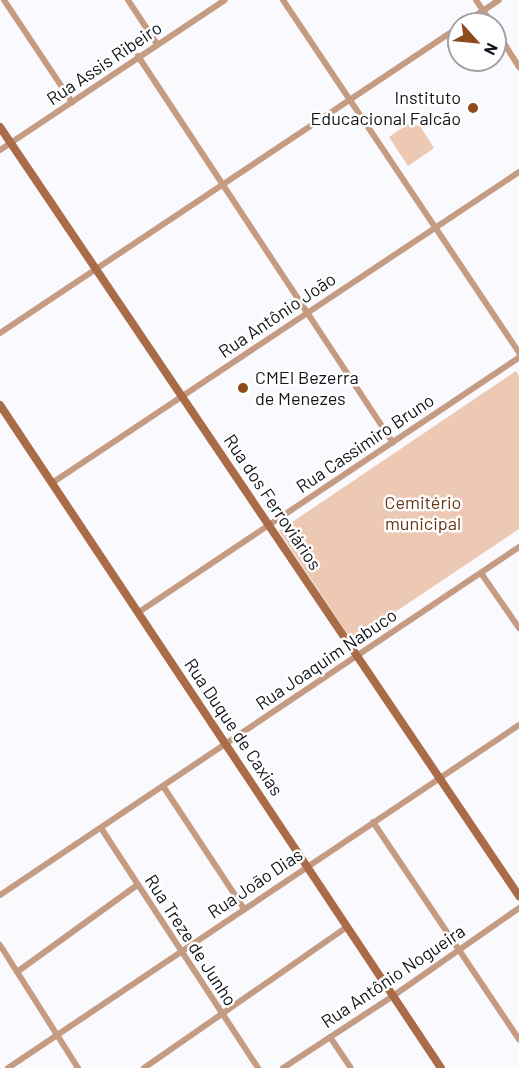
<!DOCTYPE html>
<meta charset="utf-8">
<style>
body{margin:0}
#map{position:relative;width:519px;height:1068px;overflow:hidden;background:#f9f9fe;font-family:Barlow,sans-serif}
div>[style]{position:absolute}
.green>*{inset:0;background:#edc8b2}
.street>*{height:6px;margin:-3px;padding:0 3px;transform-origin:3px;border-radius:3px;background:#c59b82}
.secondary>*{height:8px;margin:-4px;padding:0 4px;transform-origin:4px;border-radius:4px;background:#a96c47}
.dots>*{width:16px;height:16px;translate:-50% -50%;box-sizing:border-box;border:3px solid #fff;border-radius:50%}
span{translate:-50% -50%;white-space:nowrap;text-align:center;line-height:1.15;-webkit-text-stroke:5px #fff;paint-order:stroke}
.street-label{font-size:18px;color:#12131b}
.poi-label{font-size:18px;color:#12131b}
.right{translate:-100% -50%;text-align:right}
.left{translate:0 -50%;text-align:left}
.park-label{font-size:18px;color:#673512}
.north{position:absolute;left:447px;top:12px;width:60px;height:60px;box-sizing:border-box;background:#fff;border:2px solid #a0a1a4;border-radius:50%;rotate:117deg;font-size:16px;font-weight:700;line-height:24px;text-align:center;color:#12131b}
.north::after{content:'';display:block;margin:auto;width:21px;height:27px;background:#8d4a1a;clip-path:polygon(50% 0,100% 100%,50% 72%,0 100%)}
</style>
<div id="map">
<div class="green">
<div style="clip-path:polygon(408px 124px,420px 126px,434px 148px,408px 166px,389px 137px)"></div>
<div style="clip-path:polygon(516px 371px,519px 376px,519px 529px,352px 641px,279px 531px)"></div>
</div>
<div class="street">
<div style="left:4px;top:0;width:123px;rotate:56.3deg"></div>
<div style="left:128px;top:0;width:53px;rotate:56.6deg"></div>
<div style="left:283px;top:0;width:425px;rotate:56.2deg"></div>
<div style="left:476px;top:0;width:29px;rotate:56deg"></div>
<div style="left:463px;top:24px;width:43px;rotate:-33.7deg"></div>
<div style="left:495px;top:29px;width:45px;rotate:57.7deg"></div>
<div style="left:138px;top:56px;width:463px;rotate:56.6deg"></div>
<div style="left:0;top:150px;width:270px;rotate:-33.7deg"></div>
<div style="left:0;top:333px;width:552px;rotate:-33.69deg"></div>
<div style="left:52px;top:483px;width:561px;rotate:-33.66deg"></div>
<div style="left:481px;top:573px;width:67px;rotate:55.4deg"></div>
<div style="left:139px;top:612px;width:457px;rotate:-33.8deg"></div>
<div style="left:163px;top:786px;width:147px;rotate:56.6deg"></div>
<div style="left:373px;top:822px;width:262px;rotate:56.1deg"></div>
<div style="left:101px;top:828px;width:287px;rotate:56.8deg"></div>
<div style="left:0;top:895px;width:625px;rotate:-33.84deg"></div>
<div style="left:0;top:945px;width:146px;rotate:57.6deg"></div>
<div style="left:17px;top:972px;width:148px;rotate:-35.9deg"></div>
<div style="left:330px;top:1037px;width:37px;rotate:56deg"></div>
<div style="left:8px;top:1068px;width:615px;rotate:-33.87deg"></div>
<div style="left:144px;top:1068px;width:247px;rotate:-34.8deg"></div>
<div style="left:283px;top:1068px;width:131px;rotate:-33.2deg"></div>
<div style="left:393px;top:996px;width:154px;rotate:-34.9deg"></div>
</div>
<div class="secondary">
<div style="left:0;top:127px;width:928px;rotate:55.98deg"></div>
<div style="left:0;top:405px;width:796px;rotate:56.37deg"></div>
</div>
<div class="dots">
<div style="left:473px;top:108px;background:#8d4a1a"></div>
<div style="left:243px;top:388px;background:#8d4a1a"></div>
</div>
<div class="street-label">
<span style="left:104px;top:63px;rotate:-34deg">Rua Assis Ribeiro</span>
<span style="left:277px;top:315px;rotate:-34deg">Rua Antônio João</span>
<span style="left:365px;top:443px;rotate:-34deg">Rua Cassimiro Bruno</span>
<span style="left:273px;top:502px;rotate:56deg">Rua dos Ferroviários</span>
<span style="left:326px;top:659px;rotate:-34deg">Rua Joaquim Nabuco</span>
<span style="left:234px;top:727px;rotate:56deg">Rua Duque de Caxias</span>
<span style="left:255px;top:883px;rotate:-34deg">Rua João Dias</span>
<span style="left:191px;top:940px;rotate:57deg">Rua Treze de Junho</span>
<span style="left:393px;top:976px;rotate:-34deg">Rua Antônio Nogueira</span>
</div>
<div class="poi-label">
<span class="right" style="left:461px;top:108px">Instituto<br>Educacional Falcão</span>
<span class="left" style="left:255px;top:388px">CMEI Bezerra<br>de Menezes</span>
</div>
<div class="park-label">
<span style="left:423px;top:513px">Cemitério<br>municipal</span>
</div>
<div class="north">N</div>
</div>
